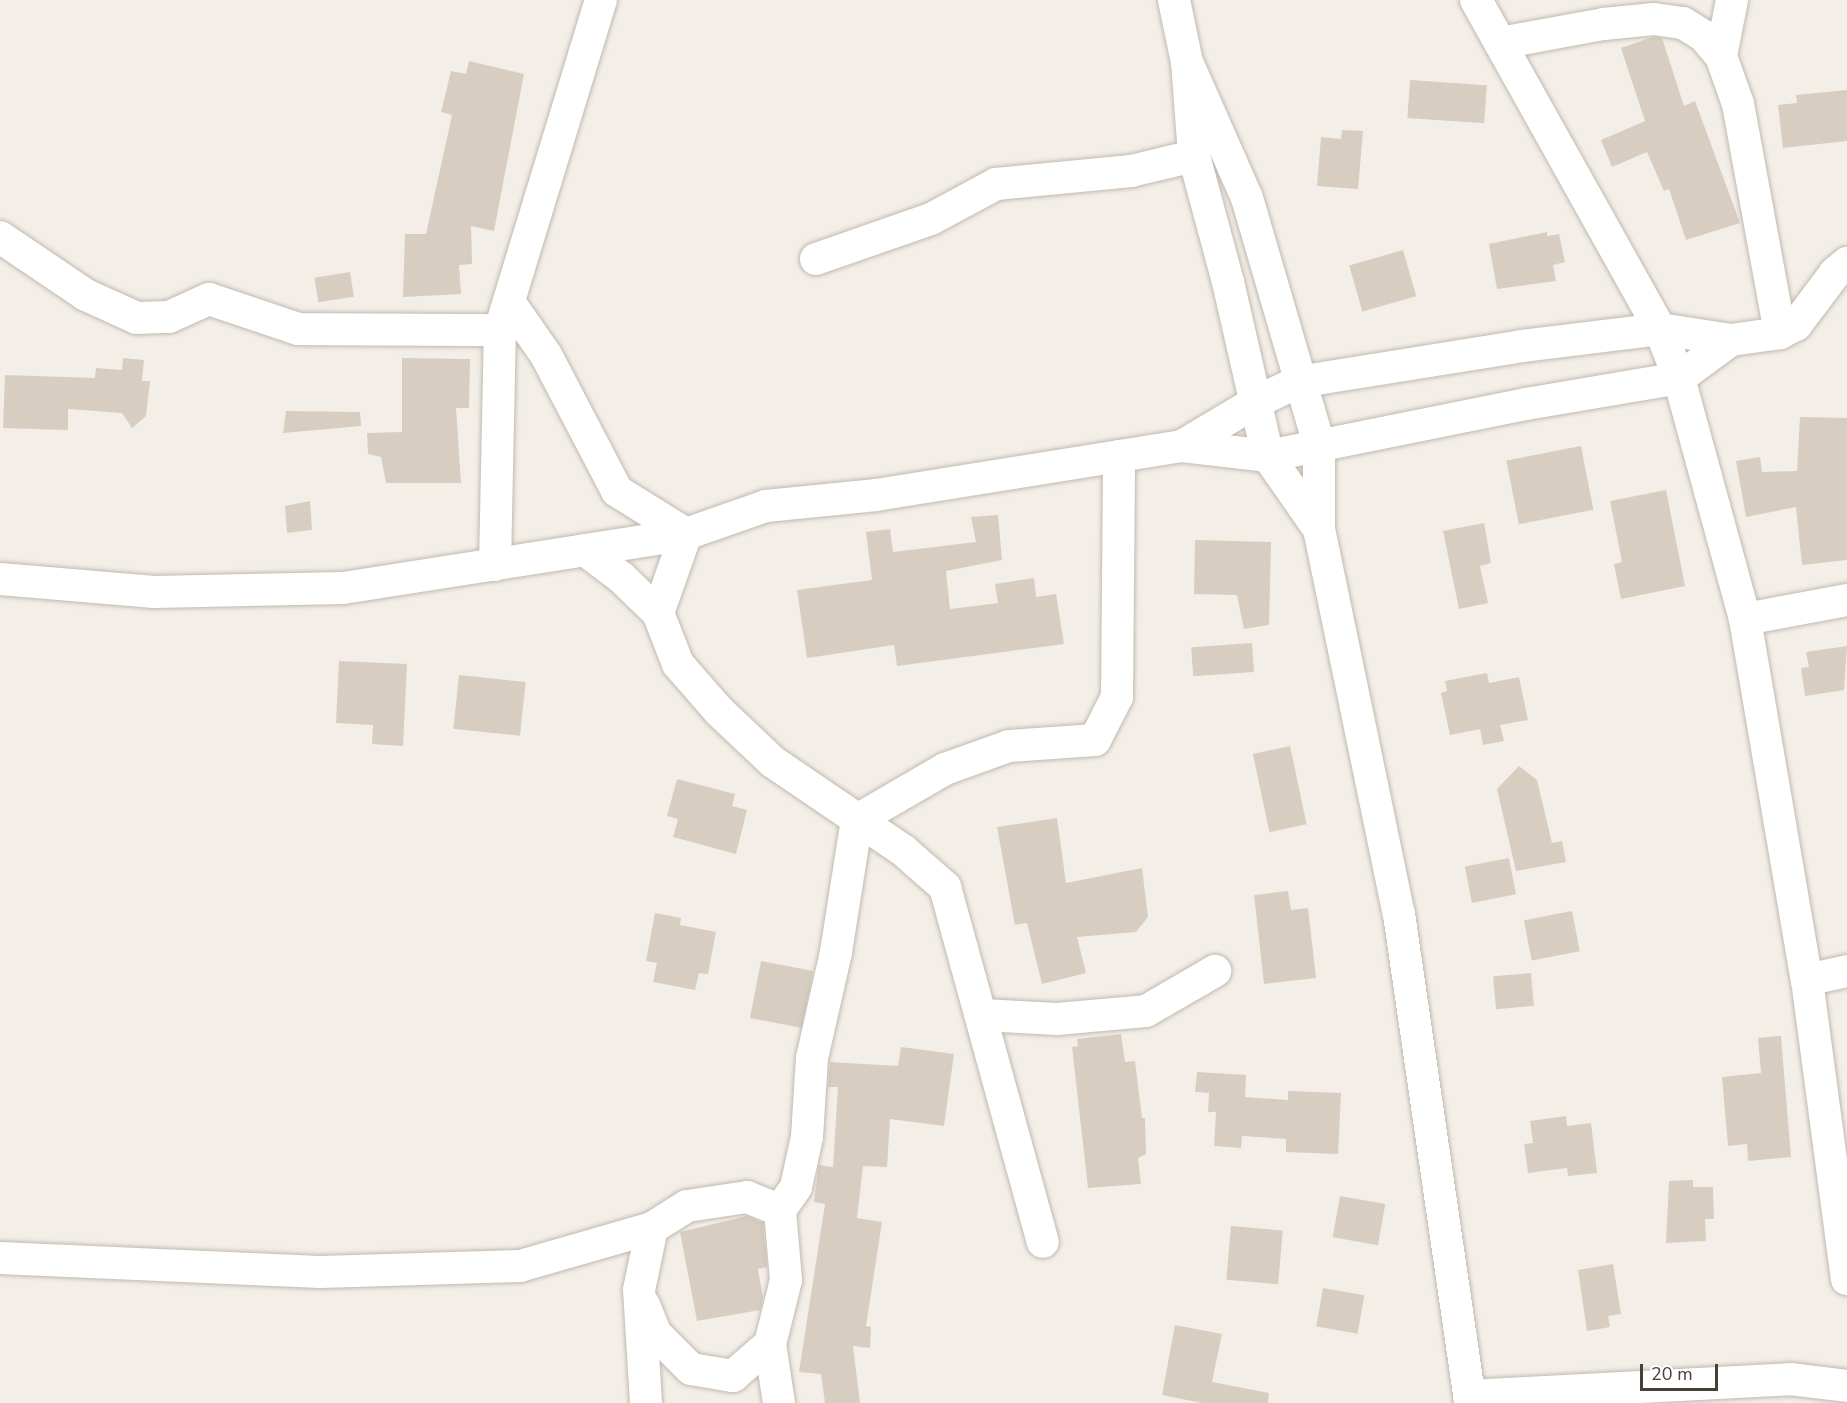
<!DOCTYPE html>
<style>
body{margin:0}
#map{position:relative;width:1847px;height:1403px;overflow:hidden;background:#f3efe8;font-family:"Nunito Sans",sans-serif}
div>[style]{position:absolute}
.building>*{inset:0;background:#d8cdc1;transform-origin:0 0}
.roads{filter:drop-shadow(0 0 2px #c2b9ae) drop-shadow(0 0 2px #c2b9ae)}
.minor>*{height:32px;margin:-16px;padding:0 16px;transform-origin:16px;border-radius:16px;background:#fff}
span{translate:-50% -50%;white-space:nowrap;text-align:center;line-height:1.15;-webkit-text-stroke:4.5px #fff;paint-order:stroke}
.scale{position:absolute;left:1640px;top:1364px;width:78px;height:27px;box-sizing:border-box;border:3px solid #464037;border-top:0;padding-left:8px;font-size:18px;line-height:21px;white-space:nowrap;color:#464037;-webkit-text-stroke:4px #fff;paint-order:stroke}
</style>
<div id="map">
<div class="building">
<div style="clip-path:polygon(1653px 37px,1662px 38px,1684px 106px,1695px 101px,1740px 223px,1686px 240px,1669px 189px,1664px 191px,1647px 152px,1612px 167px,1601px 140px,1645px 121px,1621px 48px)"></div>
<div style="clip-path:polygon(469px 61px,524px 74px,494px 231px,471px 226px,472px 264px,459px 265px,461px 294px,403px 297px,405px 234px,426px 234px,452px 115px,441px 112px,451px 71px,466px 74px)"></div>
<div style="left:1410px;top:80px;width:77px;height:38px;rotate:4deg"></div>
<div style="clip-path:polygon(1847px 90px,1847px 141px,1783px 148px,1778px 105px,1797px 103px,1796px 95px)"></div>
<div style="clip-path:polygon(1342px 130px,1363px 131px,1358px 189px,1317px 186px,1321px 137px,1341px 139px)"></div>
<div style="clip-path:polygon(1547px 232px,1547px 236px,1559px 234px,1565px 262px,1553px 265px,1556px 281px,1497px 289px,1489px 244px)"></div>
<div style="left:1403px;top:250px;width:48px;height:56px;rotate:74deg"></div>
<div style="left:350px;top:272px;width:25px;height:36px;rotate:81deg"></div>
<div style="clip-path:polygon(123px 358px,144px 360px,142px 381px,150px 381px,146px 416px,132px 428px,122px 413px,68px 409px,68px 430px,3px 428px,5px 375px,95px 378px,96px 368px,122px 370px)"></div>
<div style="clip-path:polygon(402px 358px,470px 359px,469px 408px,456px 408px,461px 483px,386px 483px,381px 457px,368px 454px,367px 433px,402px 432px)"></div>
<div style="clip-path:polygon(286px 411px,360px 412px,361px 426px,283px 433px)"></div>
<div style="clip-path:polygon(1800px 417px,1847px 418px,1847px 560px,1802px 565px,1796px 507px,1746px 517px,1736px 461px,1760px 457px,1762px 472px,1797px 471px)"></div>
<div style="left:1581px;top:446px;width:65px;height:76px;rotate:79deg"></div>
<div style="clip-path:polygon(1666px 490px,1685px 586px,1621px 599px,1614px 564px,1622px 562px,1610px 501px)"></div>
<div style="clip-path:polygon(310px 501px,312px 530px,287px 533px,285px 506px)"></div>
<div style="clip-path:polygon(998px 515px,1002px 560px,946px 571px,950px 609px,998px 603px,995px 584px,1034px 578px,1036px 597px,1056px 594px,1064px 644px,897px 666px,894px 645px,807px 658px,797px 590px,872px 580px,866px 532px,890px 529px,893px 552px,976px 542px,971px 517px)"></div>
<div style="clip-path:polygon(1484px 523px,1491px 563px,1480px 566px,1488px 603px,1459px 609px,1443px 531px)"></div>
<div style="clip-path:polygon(1195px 540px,1271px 542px,1269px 625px,1244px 629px,1237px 595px,1194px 594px)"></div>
<div style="left:1252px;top:643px;width:29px;height:61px;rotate:86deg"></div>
<div style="clip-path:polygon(1847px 646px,1844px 690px,1805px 696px,1801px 668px,1809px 667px,1806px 652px)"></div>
<div style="clip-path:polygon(339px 661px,407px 664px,403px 746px,372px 744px,373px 725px,336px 723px)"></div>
<div style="clip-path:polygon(1487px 673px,1489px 683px,1519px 677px,1528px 720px,1500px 725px,1504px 741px,1483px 745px,1480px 729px,1450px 735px,1441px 693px,1447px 691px,1445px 681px)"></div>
<div style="left:459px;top:675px;width:67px;height:54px;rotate:6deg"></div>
<div style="left:1290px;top:746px;width:80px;height:38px;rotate:78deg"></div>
<div style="clip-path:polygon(1519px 766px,1537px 780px,1552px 843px,1562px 841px,1566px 862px,1516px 871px,1497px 789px)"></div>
<div style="clip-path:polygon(677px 779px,735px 794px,732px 806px,747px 810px,736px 854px,673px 837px,678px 819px,667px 816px)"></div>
<div style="clip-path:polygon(1057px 818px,1066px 883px,1142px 868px,1148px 917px,1136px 932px,1077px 937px,1086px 973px,1042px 984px,1027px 923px,1015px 925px,997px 827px)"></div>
<div style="left:1509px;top:858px;width:37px;height:45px;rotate:79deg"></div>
<div style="clip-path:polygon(1288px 891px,1291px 910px,1308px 908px,1316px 978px,1264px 984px,1254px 895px)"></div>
<div style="left:1572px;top:911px;width:41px;height:49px;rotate:79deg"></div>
<div style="clip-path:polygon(655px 913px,681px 918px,680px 925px,716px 932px,708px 974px,699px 973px,695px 990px,653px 982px,657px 963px,646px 961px)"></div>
<div style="left:761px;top:961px;width:53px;height:58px;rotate:11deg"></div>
<div style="left:1531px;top:973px;width:33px;height:38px;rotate:85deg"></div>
<div style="clip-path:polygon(1121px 1034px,1125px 1062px,1135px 1061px,1142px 1118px,1145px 1118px,1146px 1154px,1138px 1158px,1141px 1184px,1088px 1188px,1072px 1047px,1078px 1046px,1077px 1039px)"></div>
<div style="clip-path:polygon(1781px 1036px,1791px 1157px,1748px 1161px,1747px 1144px,1728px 1146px,1722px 1077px,1761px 1073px,1758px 1038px)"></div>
<div style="clip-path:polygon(901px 1047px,954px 1054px,944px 1126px,890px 1119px,887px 1167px,863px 1166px,857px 1218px,882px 1222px,866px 1326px,871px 1327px,870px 1348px,853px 1346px,860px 1403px,825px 1403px,821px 1374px,799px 1372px,825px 1204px,814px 1202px,818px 1171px,819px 1165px,833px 1167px,838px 1087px,828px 1087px,830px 1062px,898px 1066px)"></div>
<div style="clip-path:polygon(1197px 1072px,1246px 1075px,1245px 1097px,1288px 1100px,1288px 1091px,1341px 1093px,1338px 1154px,1286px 1152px,1286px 1139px,1242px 1136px,1241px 1148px,1214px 1146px,1216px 1112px,1208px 1112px,1209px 1093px,1195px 1092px)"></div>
<div style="clip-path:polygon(1566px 1116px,1567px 1126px,1591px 1123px,1597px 1173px,1568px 1176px,1567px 1168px,1528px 1173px,1524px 1144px,1533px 1143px,1530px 1121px)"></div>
<div style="clip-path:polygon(1693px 1180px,1693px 1187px,1713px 1187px,1714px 1219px,1705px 1219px,1706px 1241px,1666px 1243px,1669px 1181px)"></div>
<div style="left:1340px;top:1196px;width:46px;height:42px;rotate:10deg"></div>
<div style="clip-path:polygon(747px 1216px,763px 1223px,767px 1267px,758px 1269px,763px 1298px,760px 1310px,697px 1321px,680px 1232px)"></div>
<div style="left:1231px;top:1226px;width:52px;height:54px;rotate:5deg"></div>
<div style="clip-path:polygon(1613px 1264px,1621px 1314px,1608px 1316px,1610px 1327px,1587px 1331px,1578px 1270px)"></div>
<div style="left:1323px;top:1288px;width:42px;height:39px;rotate:10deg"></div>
<div style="clip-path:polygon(1175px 1325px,1222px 1334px,1212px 1382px,1269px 1393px,1268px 1403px,1202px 1403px,1162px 1395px)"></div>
</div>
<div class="roads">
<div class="minor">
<div style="left:1174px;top:0;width:63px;rotate:78.2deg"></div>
<div style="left:1187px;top:62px;width:94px;rotate:85.7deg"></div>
<div style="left:1194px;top:156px;width:131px;rotate:74.9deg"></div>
<div style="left:1228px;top:282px;width:179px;rotate:77.1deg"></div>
<div style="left:1268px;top:456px;width:89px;rotate:55.1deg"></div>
<div style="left:1476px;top:0;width:377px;rotate:60.8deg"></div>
<div style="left:1660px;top:329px;width:53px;rotate:68.8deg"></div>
<div style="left:1679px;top:378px;width:250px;rotate:74.7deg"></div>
<div style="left:1745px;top:619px;width:366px;rotate:80.3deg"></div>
<div style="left:1807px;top:980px;width:41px;rotate:-12.7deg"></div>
<div style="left:1500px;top:43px;width:106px;rotate:-10.4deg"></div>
<div style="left:1604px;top:24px;width:50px;rotate:-5.7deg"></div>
<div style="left:1654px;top:19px;width:29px;rotate:8deg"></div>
<div style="left:1683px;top:23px;width:25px;rotate:32deg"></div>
<div style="left:1704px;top:36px;width:26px;rotate:50deg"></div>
<div style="left:1721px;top:56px;width:51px;rotate:70.5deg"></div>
<div style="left:1738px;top:104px;width:233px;rotate:79.6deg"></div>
<div style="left:1721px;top:56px;width:57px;rotate:-78.9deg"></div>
<div style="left:1187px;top:62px;width:149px;rotate:66.2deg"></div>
<div style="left:1247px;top:198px;width:257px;rotate:73.7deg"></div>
<div style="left:1319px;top:445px;width:84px;rotate:90deg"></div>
<div style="left:1319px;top:529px;width:393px;rotate:78.3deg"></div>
<div style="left:1399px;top:914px;width:494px;rotate:81.7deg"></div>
<div style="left:0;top:237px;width:104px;rotate:34deg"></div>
<div style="left:86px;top:295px;width:56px;rotate:24.3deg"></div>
<div style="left:137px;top:318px;width:32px;rotate:-2deg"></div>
<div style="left:169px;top:317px;width:44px;rotate:-24.2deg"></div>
<div style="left:209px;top:299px;width:94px;rotate:18.6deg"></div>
<div style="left:298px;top:329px;width:202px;rotate:0.3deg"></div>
<div style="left:816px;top:259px;width:122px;rotate:-19.2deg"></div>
<div style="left:931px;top:219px;width:74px;rotate:-28.3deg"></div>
<div style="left:996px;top:184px;width:136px;rotate:-5.5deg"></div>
<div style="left:1131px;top:171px;width:65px;rotate:-13.4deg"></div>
<div style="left:509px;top:302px;width:65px;rotate:55.1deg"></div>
<div style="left:546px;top:355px;width:153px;rotate:62.4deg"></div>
<div style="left:617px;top:491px;width:81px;rotate:31.9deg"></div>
<div style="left:686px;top:534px;width:84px;rotate:109.5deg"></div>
<div style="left:658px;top:613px;width:55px;rotate:68.6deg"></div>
<div style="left:678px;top:664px;width:62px;rotate:48.9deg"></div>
<div style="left:719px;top:711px;width:74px;rotate:43.4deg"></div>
<div style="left:773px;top:762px;width:158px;rotate:34.2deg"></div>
<div style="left:904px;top:851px;width:55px;rotate:41.3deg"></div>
<div style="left:945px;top:887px;width:368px;rotate:74.6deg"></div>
<div style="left:1182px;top:446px;width:84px;rotate:-30.8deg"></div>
<div style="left:1254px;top:403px;width:49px;rotate:-25.5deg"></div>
<div style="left:1298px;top:382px;width:227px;rotate:-9.1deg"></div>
<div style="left:1522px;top:346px;width:139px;rotate:-7deg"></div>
<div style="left:1660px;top:329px;width:72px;rotate:8.8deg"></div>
<div style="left:1731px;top:340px;width:49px;rotate:-8.1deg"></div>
<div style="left:1780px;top:333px;width:18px;rotate:-27deg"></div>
<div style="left:1796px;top:325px;width:65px;rotate:-53.1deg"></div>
<div style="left:1835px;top:273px;width:16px;rotate:-40deg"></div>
<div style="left:585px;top:550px;width:46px;rotate:37.1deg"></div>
<div style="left:622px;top:578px;width:50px;rotate:44.2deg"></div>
<div style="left:495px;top:565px;width:235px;rotate:-88.8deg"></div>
<div style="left:500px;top:330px;width:345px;rotate:-73deg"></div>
<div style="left:0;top:579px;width:155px;rotate:4.8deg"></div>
<div style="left:154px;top:592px;width:189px;rotate:-1.2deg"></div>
<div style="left:343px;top:588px;width:347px;rotate:-8.9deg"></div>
<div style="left:686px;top:534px;width:85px;rotate:-19.3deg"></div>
<div style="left:766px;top:506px;width:111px;rotate:-5.7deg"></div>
<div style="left:876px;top:495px;width:310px;rotate:-9.1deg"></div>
<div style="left:1182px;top:446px;width:87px;rotate:6.6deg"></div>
<div style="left:1268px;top:456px;width:263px;rotate:-11.4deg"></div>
<div style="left:1526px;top:404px;width:155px;rotate:-9.6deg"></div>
<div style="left:1679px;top:378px;width:64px;rotate:-36.2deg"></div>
<div style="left:1745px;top:619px;width:104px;rotate:-10.6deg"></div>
<div style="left:1807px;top:980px;width:302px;rotate:82.4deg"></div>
<div style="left:983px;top:1015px;width:74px;rotate:3.1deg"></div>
<div style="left:1057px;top:1019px;width:89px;rotate:-5.1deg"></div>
<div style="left:1146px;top:1011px;width:80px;rotate:-30.1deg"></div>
<div style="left:780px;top:1210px;width:28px;rotate:-55deg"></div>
<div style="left:796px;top:1187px;width:51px;rotate:-77.6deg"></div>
<div style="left:807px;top:1137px;width:79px;rotate:-86.4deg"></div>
<div style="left:812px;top:1058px;width:109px;rotate:-77.2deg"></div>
<div style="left:836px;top:952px;width:134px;rotate:-81deg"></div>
<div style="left:857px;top:820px;width:102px;rotate:-30.1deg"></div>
<div style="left:945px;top:769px;width:68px;rotate:-19.8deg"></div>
<div style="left:1009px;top:746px;width:86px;rotate:-4deg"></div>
<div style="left:1095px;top:740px;width:48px;rotate:-62.9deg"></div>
<div style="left:1117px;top:697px;width:241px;rotate:-89.5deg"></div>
<div style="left:0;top:1258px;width:320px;rotate:2.5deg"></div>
<div style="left:320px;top:1272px;width:200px;rotate:-1.7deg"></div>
<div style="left:520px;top:1266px;width:137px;rotate:-16.1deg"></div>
<div style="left:644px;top:1305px;width:31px;rotate:68deg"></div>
<div style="left:656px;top:1334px;width:49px;rotate:45deg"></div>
<div style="left:691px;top:1369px;width:43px;rotate:9.5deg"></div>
<div style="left:733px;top:1376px;width:49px;rotate:-40.9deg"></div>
<div style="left:1469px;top:1396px;width:321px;rotate:-3deg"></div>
<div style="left:1790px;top:1379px;width:57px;rotate:7deg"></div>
<div style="left:646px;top:1403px;width:113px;rotate:-93.5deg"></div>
<div style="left:639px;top:1290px;width:63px;rotate:-78.2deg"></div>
<div style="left:652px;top:1228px;width:41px;rotate:-32.2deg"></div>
<div style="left:687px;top:1206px;width:61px;rotate:-8.5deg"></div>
<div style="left:747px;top:1197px;width:35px;rotate:22deg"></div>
<div style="left:780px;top:1210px;width:70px;rotate:85.1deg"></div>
<div style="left:786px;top:1280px;width:66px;rotate:104deg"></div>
<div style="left:770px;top:1344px;width:60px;rotate:81.3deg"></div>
</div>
</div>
<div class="scale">20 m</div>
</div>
